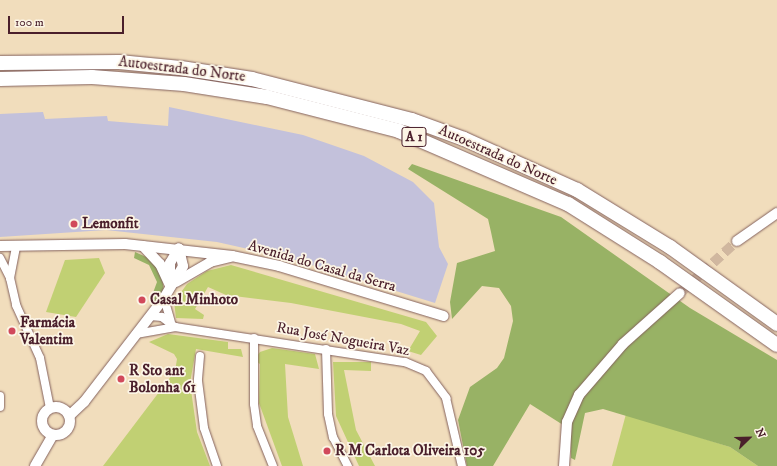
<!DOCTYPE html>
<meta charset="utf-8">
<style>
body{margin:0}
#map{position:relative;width:777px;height:466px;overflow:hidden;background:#f1ddbc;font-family:"IM FELL DW Pica",serif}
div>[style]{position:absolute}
.industrial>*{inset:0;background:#c3c1db}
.green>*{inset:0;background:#c1d073}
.forest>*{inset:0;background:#98b265}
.tertiary-tunnel>*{height:10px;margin-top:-5px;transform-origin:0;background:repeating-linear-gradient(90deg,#d0b79f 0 10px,transparent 0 15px)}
.roads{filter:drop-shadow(0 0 1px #84625e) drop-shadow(0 0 1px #84625e)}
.minor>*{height:8px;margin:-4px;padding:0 4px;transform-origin:4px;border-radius:4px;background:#fff}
.tertiary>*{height:10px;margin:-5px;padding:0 5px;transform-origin:5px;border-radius:5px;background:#fff}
.tertiary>.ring{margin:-5px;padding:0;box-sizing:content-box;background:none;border:10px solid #fff;border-radius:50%}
.motorway>*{height:14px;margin:-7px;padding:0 7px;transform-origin:7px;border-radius:7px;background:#fff}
.dots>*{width:11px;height:11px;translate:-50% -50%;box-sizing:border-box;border:2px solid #fcf5e5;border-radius:50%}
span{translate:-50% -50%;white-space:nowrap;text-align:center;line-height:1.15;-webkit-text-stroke:3.5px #fcf5e5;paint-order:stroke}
.shield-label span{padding:1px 3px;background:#fcf5e5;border:1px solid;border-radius:3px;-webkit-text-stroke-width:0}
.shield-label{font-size:14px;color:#4a1f2b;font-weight:700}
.street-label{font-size:15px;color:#4a1f2b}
.poi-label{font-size:15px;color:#4a1f2b;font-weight:700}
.left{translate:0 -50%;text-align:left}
.north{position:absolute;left:729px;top:418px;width:40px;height:40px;-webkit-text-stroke:3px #fcf5e5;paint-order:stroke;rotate:67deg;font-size:11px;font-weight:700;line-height:16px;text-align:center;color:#4a1f2b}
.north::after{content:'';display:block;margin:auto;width:14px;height:18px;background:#4a1f2b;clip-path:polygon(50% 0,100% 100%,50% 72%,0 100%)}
.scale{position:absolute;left:8px;top:16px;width:116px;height:18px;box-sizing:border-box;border:2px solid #4a1f2b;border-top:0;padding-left:5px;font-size:12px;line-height:14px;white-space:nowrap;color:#4a1f2b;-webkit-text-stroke:3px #fcf5e5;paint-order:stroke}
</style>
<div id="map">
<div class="industrial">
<div style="clip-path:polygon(169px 107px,303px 135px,364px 156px,413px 182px,434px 203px,439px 247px,448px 264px,435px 303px,289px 258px,217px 242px,106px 230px,0 237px,0 114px,43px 112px,45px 119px,107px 116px,108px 121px,168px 126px)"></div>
</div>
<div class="green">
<div style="clip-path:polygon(99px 258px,105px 273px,76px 317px,46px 312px,65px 260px)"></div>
<div style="clip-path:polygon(231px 265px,426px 322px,437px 336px,421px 355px,408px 351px,420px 331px,401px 324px,291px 303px,226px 295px,208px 287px,195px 309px,204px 315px,203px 319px,176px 318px,174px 302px,187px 284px,207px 271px)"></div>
<div style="clip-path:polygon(168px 334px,228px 342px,228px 349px,241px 349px,243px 357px,196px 349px,190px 383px,197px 432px,210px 466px,103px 466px,175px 371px,177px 359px,174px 354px,149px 342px)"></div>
<div style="clip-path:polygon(272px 348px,315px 354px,319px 369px,285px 364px,288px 417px,303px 466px,282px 466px,259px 403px,260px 364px,254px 360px,260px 352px)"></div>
<div style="clip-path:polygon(333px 362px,371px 362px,371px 371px,344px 370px,356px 430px,375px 466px,359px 466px,336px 416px)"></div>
<div style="clip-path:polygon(626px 414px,730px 447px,758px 466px,612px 466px)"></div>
</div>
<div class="forest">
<div style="clip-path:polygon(412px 164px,561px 217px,690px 308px,777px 360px,777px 466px,758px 466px,730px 447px,603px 409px,585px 413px,575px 460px,571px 458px,571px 430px,530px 404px,493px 466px,467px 466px,458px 420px,470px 387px,497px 368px,504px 358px,513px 321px,511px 306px,499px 288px,482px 286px,452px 319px,450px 302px,457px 263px,495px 251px,491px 232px,488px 219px,408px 169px)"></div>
<div style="clip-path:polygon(135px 252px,153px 260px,162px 276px,164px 292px,156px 306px,150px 301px,157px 282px,149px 265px,134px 258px)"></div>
</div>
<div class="tertiary-tunnel">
<div style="left:680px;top:293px;width:77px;rotate:-42.4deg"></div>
</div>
<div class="roads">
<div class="minor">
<div style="left:0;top:258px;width:22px;rotate:63deg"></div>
<div style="left:10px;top:278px;width:28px;rotate:77deg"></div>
<div style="left:16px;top:305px;width:58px;rotate:65.6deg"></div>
<div style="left:40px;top:358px;width:51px;rotate:78.7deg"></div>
<div style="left:10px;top:278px;width:33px;rotate:-79deg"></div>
<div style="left:164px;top:298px;width:25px;rotate:74deg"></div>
<div style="left:150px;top:316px;width:12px;rotate:5deg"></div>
<div style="left:162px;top:317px;width:16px;rotate:38deg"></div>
<div style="left:136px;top:334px;width:40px;rotate:-10deg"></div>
<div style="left:175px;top:327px;width:233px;rotate:8.7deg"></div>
<div style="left:405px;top:362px;width:23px;rotate:23deg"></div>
<div style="left:426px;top:371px;width:34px;rotate:53deg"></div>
<div style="left:446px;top:398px;width:70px;rotate:76.8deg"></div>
<div style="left:254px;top:338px;width:66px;rotate:90deg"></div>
<div style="left:254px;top:404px;width:22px;rotate:82deg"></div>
<div style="left:257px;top:426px;width:43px;rotate:68.2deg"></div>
<div style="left:326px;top:349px;width:65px;rotate:88.2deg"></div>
<div style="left:328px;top:414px;width:24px;rotate:78deg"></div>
<div style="left:333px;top:437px;width:33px;rotate:63deg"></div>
<div style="left:200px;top:356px;width:25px;rotate:95deg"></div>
<div style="left:198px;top:381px;width:47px;rotate:82.7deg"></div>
<div style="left:204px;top:428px;width:40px;rotate:71.1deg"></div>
<div style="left:0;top:396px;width:11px;rotate:90deg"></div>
</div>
<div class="tertiary">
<div style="left:737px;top:241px;width:49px;rotate:-35deg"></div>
<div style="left:0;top:246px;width:125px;rotate:-0.9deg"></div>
<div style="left:125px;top:244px;width:108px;rotate:6.4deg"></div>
<div style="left:232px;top:256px;width:48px;rotate:12deg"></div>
<div style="left:279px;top:266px;width:172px;rotate:16.9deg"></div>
<div style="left:143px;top:246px;width:25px;rotate:47deg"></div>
<div style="left:160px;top:264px;width:23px;rotate:65deg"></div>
<div style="left:170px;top:281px;width:18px;rotate:-90deg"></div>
<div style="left:170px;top:263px;width:17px;rotate:-59deg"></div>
<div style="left:176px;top:282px;width:39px;rotate:-30deg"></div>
<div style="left:210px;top:262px;width:21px;rotate:-14deg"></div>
<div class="ring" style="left:42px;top:407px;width:18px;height:18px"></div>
<div style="left:69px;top:416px;width:21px;rotate:-43deg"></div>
<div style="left:84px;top:402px;width:131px;rotate:-52.4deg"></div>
<div style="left:164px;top:298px;width:37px;rotate:-59deg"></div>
<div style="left:183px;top:266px;width:18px;rotate:-103deg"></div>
<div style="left:35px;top:466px;width:36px;rotate:-60deg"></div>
<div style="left:564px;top:466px;width:44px;rotate:-86.1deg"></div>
<div style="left:567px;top:422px;width:30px;rotate:-66deg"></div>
<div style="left:579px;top:395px;width:67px;rotate:-49.2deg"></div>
<div style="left:623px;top:344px;width:76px;rotate:-41.8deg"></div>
</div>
<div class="motorway">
<div style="left:0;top:63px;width:119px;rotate:-0.5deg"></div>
<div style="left:119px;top:62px;width:62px;rotate:5.5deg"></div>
<div style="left:181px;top:68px;width:72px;rotate:8.8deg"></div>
<div style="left:252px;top:79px;width:165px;rotate:14.4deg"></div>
<div style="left:412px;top:120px;width:55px;rotate:20.1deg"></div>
<div style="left:464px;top:139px;width:124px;rotate:24.3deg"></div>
<div style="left:577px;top:190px;width:109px;rotate:31.5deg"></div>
<div style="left:670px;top:247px;width:132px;rotate:35.7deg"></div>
<div style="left:0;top:79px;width:92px;rotate:-1.2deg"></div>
<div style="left:92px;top:77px;width:92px;rotate:4.4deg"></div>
<div style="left:184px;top:84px;width:84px;rotate:8.9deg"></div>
<div style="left:267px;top:97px;width:136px;rotate:14.4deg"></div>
<div style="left:399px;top:131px;width:184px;rotate:23.4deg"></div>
<div style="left:568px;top:204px;width:109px;rotate:32.2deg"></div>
<div style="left:660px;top:262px;width:143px;rotate:35.4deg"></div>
</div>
</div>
<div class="dots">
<div style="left:74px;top:224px;background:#d1495b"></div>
<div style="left:142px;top:300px;background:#d1495b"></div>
<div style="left:12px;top:331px;background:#d1495b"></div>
<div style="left:121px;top:379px;background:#d1495b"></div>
<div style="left:327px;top:451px;background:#d1495b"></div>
</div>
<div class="shield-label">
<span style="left:414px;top:137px">A 1</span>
</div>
<div class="street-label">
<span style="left:182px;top:69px;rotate:7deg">Autoestrada do Norte</span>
<span style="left:498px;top:155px;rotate:24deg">Autoestrada do Norte</span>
<span style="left:322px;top:266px;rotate:16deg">Avenida do Casal da Serra</span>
<span style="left:343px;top:339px;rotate:10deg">Rua José Nogueira Vaz</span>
</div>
<div class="poi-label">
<span class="left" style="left:82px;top:224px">Lemonfit</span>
<span class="left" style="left:150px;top:300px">Casal Minhoto</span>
<span class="left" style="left:20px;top:331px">Farmácia<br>Valentim</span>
<span class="left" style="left:129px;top:379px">R Sto ant<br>Bolonha 61</span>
<span class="left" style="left:335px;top:451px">R M Carlota Oliveira 105</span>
</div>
<div class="north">N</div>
<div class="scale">100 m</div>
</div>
